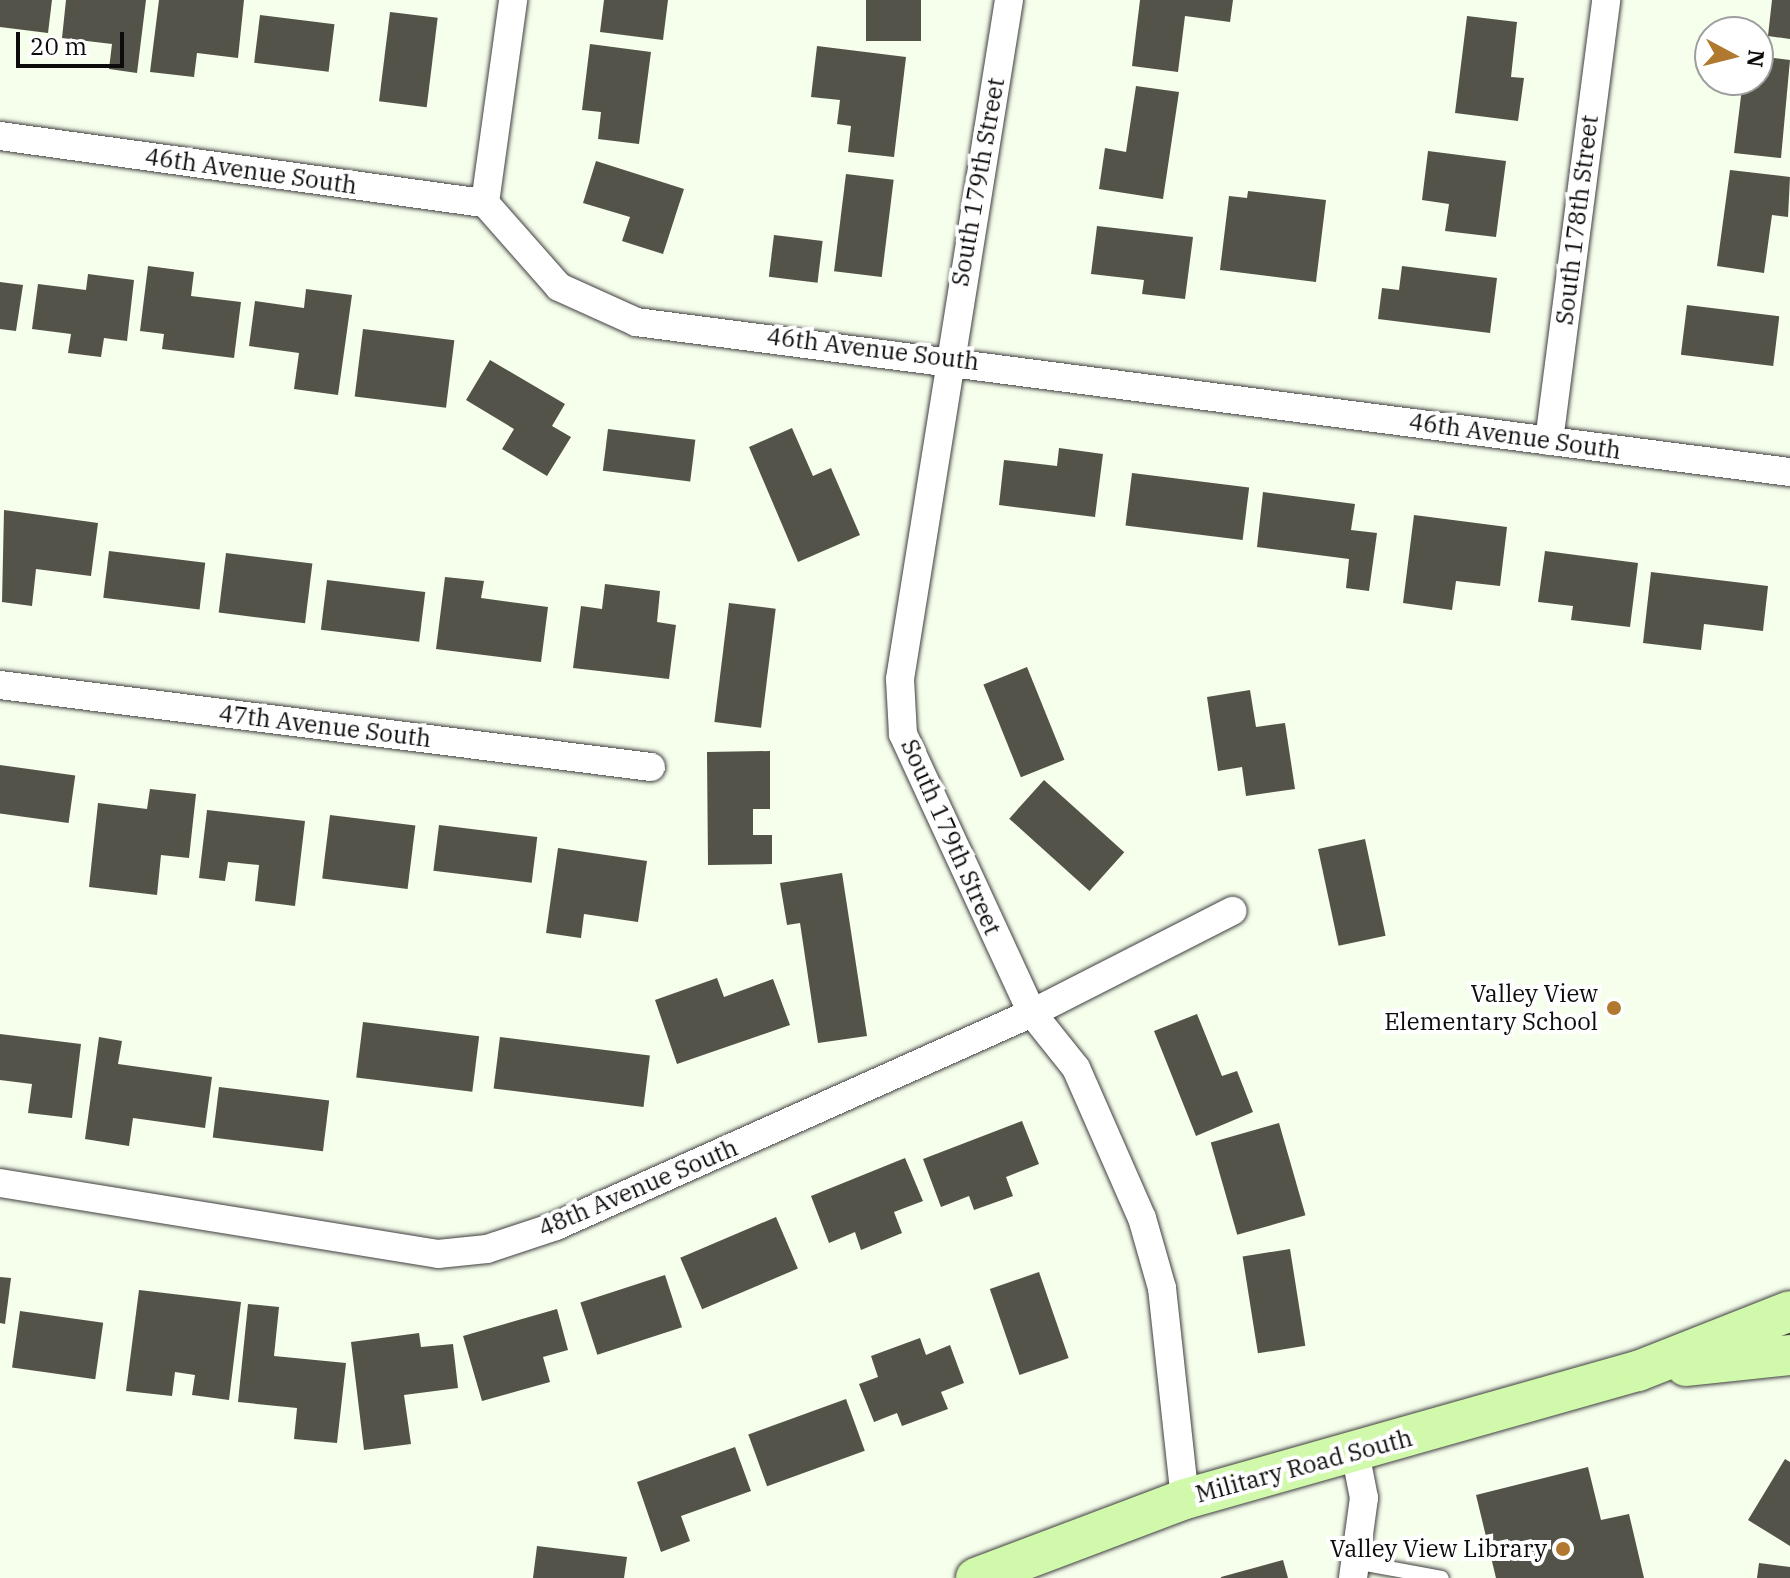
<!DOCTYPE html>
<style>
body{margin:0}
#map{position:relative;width:1790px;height:1578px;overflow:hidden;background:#f6feec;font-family:"IBM Plex Serif",serif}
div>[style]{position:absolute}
.building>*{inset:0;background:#535349;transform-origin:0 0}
.roads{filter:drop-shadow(0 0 2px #3f3f3f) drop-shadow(0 0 2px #3f3f3f)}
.lane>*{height:14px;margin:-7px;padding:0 7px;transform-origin:7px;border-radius:7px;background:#fff}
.street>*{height:28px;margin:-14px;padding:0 14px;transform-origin:14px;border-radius:14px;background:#fff}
.secondary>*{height:40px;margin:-20px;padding:0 20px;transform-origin:20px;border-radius:20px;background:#d1f9ab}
.dots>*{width:22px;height:22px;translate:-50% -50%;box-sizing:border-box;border:4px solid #fff;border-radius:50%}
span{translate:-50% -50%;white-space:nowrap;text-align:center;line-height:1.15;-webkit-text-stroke:8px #fff;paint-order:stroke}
.street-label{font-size:24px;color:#0c0c0c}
.poi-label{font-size:24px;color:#0c0c0c}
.right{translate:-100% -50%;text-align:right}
.north{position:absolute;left:1694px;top:16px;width:80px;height:80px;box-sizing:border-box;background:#fff;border:2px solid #9e9e9e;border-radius:50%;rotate:97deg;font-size:22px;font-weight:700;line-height:32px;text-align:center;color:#0c0c0c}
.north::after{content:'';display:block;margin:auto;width:28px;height:36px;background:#b1792f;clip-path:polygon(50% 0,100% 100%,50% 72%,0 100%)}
.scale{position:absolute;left:16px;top:32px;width:108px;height:36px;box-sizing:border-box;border:4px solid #0c0c0c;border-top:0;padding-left:10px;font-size:24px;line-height:28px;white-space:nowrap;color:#0c0c0c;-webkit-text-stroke:6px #fff;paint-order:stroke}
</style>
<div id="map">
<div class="building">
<div style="clip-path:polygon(0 0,52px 0,48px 33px,0 27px)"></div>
<div style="clip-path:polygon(66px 0,146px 0,137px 73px,109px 69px,112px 44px,62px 38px)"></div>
<div style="clip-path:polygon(159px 0,244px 0,238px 58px,197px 53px,194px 77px,150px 72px)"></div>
<div style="clip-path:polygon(604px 0,668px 0,663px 40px,600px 32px)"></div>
<div style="left:866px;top:0;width:55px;height:41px"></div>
<div style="clip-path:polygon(1140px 0,1233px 0,1230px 22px,1185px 16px,1178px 72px,1132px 66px)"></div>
<div style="clip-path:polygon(1772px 0,1790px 0,1790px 39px,1768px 36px)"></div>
<div style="left:390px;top:12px;width:48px;height:90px;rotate:7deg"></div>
<div style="left:260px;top:15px;width:75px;height:48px;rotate:7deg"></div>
<div style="clip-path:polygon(1467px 16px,1517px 22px,1511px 77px,1524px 78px,1518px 121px,1455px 113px)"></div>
<div style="clip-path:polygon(590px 44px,651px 52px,639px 144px,598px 139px,601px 112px,582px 110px)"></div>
<div style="clip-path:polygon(817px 46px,906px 57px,894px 157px,848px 152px,851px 126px,837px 124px,840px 100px,811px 97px)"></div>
<div style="clip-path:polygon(1758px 56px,1790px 60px,1781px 158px,1734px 153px,1743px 80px,1758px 80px)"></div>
<div style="clip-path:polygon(1136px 86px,1179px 92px,1163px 199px,1099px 189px,1105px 148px,1126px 152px)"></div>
<div style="clip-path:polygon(1428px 151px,1506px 161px,1496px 237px,1445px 231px,1449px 204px,1422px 200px)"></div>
<div style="clip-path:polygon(596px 161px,684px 189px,663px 254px,622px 241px,630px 217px,583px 203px)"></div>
<div style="clip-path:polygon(1730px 170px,1790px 177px,1788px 217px,1772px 215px,1764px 273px,1717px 266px)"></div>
<div style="left:846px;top:174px;width:48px;height:98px;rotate:7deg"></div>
<div style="clip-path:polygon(1248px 191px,1326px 200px,1316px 282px,1220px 270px,1229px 196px,1247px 198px)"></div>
<div style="clip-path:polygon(1097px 226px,1193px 237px,1185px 299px,1142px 294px,1144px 280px,1091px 274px)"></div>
<div style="left:774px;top:235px;width:49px;height:42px;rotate:7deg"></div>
<div style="clip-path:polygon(148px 266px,194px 272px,191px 296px,241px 302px,234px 358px,162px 349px,164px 334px,140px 331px)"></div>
<div style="clip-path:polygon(1402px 266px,1497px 278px,1490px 333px,1378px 319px,1382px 288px,1399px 290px)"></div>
<div style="clip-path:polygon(88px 274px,134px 280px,127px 341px,104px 338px,101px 357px,68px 353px,71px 334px,32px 329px,38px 284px,86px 290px)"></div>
<div style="clip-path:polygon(0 282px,23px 285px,16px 331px,0 329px)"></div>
<div style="clip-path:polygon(306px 289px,352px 295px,338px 395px,294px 389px,299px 353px,249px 346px,255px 301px,304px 308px)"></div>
<div style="left:1687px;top:305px;width:93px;height:50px;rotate:7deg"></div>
<div style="left:363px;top:329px;width:92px;height:68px;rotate:7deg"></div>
<div style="clip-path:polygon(490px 360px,565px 404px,552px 426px,571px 437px,547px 476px,502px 449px,514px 429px,466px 400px)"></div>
<div style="clip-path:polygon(792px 428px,813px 476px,831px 468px,860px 535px,798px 562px,749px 447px)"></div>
<div style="left:608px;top:429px;width:88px;height:42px;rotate:7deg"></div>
<div style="clip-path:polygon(1059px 448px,1103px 454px,1095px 517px,999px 505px,1004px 460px,1057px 466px)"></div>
<div style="left:1132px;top:473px;width:118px;height:53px;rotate:7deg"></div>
<div style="clip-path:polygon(1263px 492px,1355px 504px,1351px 530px,1377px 533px,1369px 591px,1346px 588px,1349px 559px,1257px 547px)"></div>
<div style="clip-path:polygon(4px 510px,98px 523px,91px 576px,36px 569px,32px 606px,2px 602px)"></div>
<div style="clip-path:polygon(1414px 515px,1507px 527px,1500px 586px,1456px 581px,1452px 610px,1403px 603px)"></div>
<div style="left:109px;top:551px;width:97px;height:47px;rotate:7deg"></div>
<div style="clip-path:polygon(1545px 551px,1638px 563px,1630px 627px,1571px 620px,1573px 606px,1538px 602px)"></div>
<div style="left:226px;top:553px;width:87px;height:60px;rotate:7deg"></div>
<div style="clip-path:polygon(1651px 572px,1768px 586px,1763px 631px,1704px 624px,1701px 650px,1643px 643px)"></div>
<div style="clip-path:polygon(445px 577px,484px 581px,481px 598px,548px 607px,541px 662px,436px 649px)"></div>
<div style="left:327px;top:580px;width:99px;height:50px;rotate:7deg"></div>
<div style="clip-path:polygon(605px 584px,660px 591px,657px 622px,676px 625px,669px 679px,573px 668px,581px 606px,602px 609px)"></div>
<div style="left:729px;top:603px;width:47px;height:120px;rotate:7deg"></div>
<div style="left:1027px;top:667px;width:100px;height:47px;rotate:68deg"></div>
<div style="clip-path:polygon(1250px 690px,1256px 727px,1285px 723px,1295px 789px,1246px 796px,1242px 767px,1218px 771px,1207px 697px)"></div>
<div style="clip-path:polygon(770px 751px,770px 809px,753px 809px,753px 835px,772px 835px,772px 864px,708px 865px,707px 752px)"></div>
<div style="left:0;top:765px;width:76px;height:48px;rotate:8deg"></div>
<div style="left:1044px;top:780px;width:108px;height:52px;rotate:42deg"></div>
<div style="clip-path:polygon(150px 789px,196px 794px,189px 858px,161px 855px,157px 895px,89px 887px,98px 803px,147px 809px)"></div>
<div style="clip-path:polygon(207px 810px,305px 821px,295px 906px,255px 901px,259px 865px,228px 862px,225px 881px,199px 878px)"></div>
<div style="left:330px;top:815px;width:86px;height:64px;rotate:7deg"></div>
<div style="left:439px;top:825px;width:99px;height:46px;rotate:7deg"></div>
<div style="left:1365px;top:839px;width:99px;height:48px;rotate:78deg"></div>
<div style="clip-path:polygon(558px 848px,647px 861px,638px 922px,584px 914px,581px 938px,546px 933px)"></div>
<div style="clip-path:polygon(842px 873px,867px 1036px,818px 1043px,800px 923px,787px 925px,780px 883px)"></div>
<div style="clip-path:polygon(717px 978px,724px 997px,773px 979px,790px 1025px,677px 1064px,655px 1000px)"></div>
<div style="clip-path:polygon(1197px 1014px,1222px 1076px,1237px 1071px,1253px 1112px,1196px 1136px,1154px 1031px)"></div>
<div style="left:363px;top:1022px;width:117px;height:56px;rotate:7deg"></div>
<div style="clip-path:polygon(0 1034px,81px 1044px,72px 1118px,28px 1113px,32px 1084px,0 1080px)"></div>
<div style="clip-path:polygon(99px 1037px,122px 1041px,118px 1064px,212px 1077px,205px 1128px,133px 1118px,129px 1146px,85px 1139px)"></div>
<div style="left:500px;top:1037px;width:151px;height:52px;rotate:7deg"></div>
<div style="left:219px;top:1087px;width:111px;height:51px;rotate:7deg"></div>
<div style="clip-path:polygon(1022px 1121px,1039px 1164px,1006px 1177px,1013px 1196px,974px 1210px,969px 1196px,941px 1207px,923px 1159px)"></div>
<div style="left:1279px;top:1123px;width:96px;height:71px;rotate:74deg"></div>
<div style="clip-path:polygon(905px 1158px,923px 1201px,894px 1212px,902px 1233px,861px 1250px,855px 1232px,829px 1243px,811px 1196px)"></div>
<div style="left:776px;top:1217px;width:56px;height:104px;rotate:67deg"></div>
<div style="left:1290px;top:1249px;width:98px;height:48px;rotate:81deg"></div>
<div style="left:1039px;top:1272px;width:91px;height:52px;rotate:71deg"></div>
<div style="left:665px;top:1275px;width:55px;height:89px;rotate:72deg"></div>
<div style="clip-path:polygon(0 1277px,11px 1278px,5px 1324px,0 1323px)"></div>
<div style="clip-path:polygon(139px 1290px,241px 1302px,229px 1400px,192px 1395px,195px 1375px,175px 1372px,172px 1396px,126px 1391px)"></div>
<div style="clip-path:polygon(248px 1304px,279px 1307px,274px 1356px,346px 1363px,337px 1443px,294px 1439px,297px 1408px,238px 1402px)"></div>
<div style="clip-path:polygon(557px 1309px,568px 1350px,543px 1357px,550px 1382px,482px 1401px,463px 1336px)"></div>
<div style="left:20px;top:1311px;width:84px;height:57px;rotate:8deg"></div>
<div style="clip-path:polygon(419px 1333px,421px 1347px,453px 1344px,458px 1388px,404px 1395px,411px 1444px,364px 1450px,351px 1342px)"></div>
<div style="clip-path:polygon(920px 1338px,926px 1355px,950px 1345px,964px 1383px,941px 1392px,948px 1409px,902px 1426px,897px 1413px,874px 1422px,859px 1384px,878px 1377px,871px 1356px)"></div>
<div style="left:846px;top:1399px;width:55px;height:104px;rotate:70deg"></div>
<div style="clip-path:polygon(735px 1447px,751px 1491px,681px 1516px,690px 1541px,661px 1552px,637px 1482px)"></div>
<div style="clip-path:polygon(1785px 1459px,1790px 1462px,1790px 1546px,1748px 1520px)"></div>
<div style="clip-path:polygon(1588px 1467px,1601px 1520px,1629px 1514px,1644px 1578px,1496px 1578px,1476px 1495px)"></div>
<div style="clip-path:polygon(537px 1546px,627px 1557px,624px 1578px,533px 1578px)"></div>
<div style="clip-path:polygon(1283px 1560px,1288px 1578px,1221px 1578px,1221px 1577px)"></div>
<div style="clip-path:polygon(1759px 1563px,1790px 1567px,1790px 1578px,1757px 1578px)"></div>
</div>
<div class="roads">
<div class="lane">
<div style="left:1355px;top:1562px;width:88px;rotate:10.4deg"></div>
</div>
<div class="street">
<div style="left:1009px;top:0;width:688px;rotate:99.12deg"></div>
<div style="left:900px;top:679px;width:55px;rotate:86.9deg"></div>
<div style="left:903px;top:734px;width:307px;rotate:65.2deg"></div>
<div style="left:1032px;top:1013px;width:70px;rotate:51.3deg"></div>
<div style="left:1076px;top:1068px;width:164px;rotate:66.3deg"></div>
<div style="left:1142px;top:1218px;width:73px;rotate:74.1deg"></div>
<div style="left:1162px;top:1288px;width:212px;rotate:83.8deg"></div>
<div style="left:0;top:136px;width:490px;rotate:7.9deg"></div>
<div style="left:485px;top:203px;width:112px;rotate:48.6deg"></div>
<div style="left:559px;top:287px;width:85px;rotate:24.4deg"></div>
<div style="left:636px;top:322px;width:1164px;rotate:7.41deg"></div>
<div style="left:485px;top:203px;width:205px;rotate:-82.1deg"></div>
<div style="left:1549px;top:441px;width:445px;rotate:-82.6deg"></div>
<div style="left:0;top:685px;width:656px;rotate:7.18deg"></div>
<div style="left:0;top:1183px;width:444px;rotate:9.2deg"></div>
<div style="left:438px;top:1254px;width:49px;rotate:-5.8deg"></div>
<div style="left:487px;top:1249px;width:73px;rotate:-18.4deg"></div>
<div style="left:556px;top:1226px;width:521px;rotate:-24.11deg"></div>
<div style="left:1032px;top:1013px;width:225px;rotate:-27deg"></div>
<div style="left:1353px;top:1578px;width:81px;rotate:-82.2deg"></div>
<div style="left:1364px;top:1498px;width:47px;rotate:-101.1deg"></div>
</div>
<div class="secondary">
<div style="left:1686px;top:1366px;width:105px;rotate:-6deg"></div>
<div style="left:976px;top:1578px;width:223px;rotate:-20.7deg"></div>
<div style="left:1185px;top:1499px;width:471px;rotate:-15.8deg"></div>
<div style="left:1638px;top:1371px;width:163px;rotate:-21.5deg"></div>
</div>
</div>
<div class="dots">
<div style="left:1614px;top:1008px;background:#b1792f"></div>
<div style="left:1563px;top:1549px;background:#b1792f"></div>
</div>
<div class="street-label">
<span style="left:251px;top:171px;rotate:8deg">46th Avenue South</span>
<span style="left:978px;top:182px;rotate:-80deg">South 179th Street</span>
<span style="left:1577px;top:220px;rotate:-83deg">South 178th Street</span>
<span style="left:873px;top:349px;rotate:7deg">46th Avenue South</span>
<span style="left:1515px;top:436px;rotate:8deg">46th Avenue South</span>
<span style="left:325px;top:726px;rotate:7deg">47th Avenue South</span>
<span style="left:951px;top:837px;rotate:66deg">South 179th Street</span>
<span style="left:638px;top:1188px;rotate:-23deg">48th Avenue South</span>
<span style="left:1304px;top:1466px;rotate:-15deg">Military Road South</span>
</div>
<div class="poi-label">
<span class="right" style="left:1598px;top:1008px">Valley View<br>Elementary School</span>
<span class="right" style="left:1547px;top:1549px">Valley View Library</span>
</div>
<div class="north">N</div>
<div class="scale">20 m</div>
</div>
